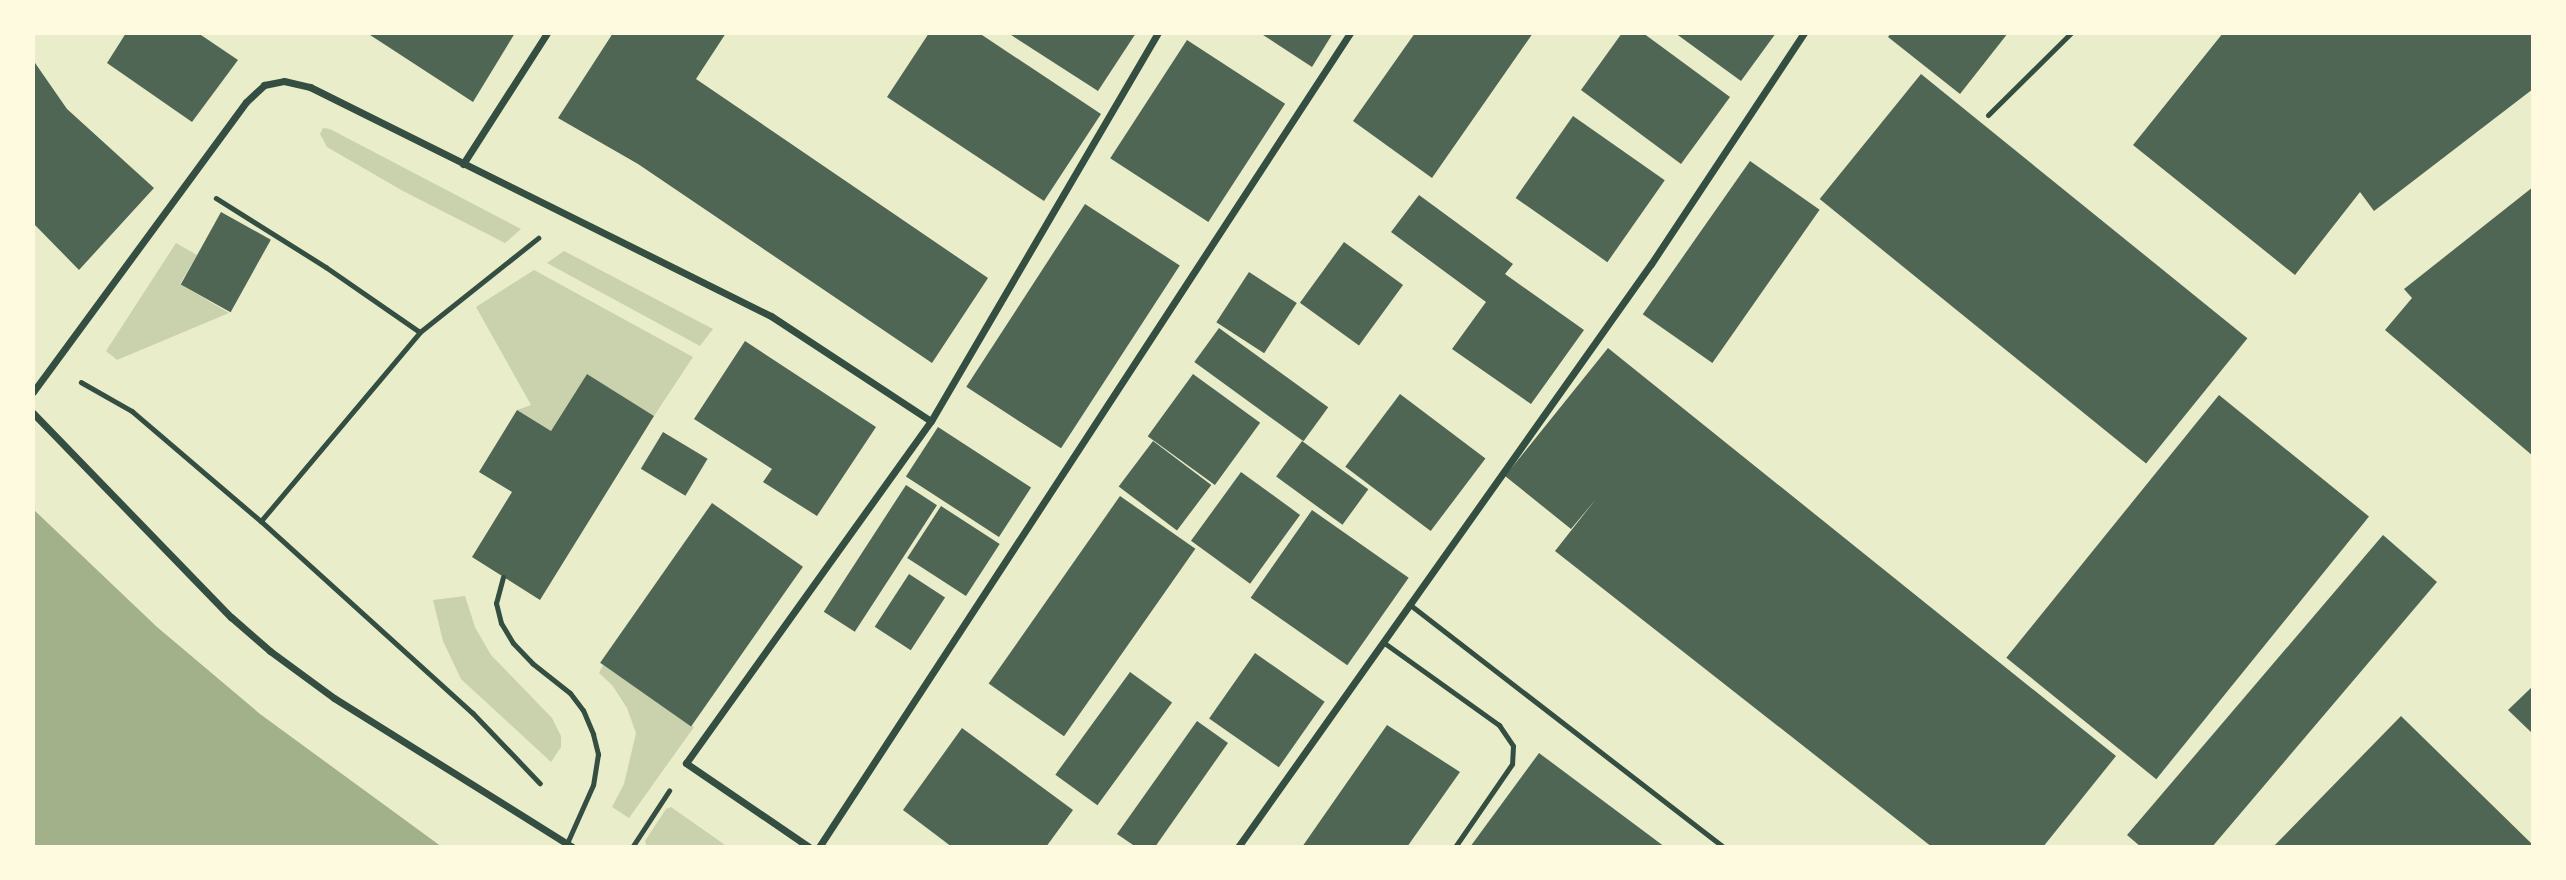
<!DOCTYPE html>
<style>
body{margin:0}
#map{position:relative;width:2566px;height:880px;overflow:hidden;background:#e9edc9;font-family:"Roboto Condensed",sans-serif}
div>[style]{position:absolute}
.green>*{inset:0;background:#cad2ad}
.water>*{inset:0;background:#a3b18a}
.building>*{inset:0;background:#4f6655;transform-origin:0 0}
.path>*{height:4.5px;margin:-2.25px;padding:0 2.25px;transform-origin:2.25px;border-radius:2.25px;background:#344e41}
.service>*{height:5px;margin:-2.5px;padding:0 2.5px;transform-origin:2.5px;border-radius:2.5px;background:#344e41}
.minor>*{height:7px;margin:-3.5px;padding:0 3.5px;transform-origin:3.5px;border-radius:3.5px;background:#344e41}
span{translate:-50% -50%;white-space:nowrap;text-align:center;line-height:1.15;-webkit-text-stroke:7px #fefae0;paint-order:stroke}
.frame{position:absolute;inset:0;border:35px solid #fefae0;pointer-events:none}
</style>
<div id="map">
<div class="green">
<div style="clip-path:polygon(323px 128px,330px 129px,521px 229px,505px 243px,403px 191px,327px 147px,320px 134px)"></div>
<div style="clip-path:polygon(176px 243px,197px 255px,180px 284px,229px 313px,117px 360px,106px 351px)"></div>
<div style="clip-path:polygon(564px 251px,713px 329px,700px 346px,547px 263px)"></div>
<div style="clip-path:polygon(534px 270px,693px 357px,654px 416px,587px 374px,551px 431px,517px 410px,531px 405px,476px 307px)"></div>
<div style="clip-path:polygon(465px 596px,475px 627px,491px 655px,552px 718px,561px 736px,561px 747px,551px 762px,461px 679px,443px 641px,433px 600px)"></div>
<div style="clip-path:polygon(603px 665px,694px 727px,629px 818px,612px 807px,624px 784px,636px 733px,627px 708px,612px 685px,599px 673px)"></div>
<div style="clip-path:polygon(671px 807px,728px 847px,647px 847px,645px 841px,666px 809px)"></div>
</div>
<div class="water">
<div style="clip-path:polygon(33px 509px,157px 627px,260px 714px,442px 847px,33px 846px)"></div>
</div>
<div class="building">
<div style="clip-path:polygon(126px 33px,198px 33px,238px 60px,192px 122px,107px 63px)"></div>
<div style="clip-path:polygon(367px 33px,515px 33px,473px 102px)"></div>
<div style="clip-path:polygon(613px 33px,726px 33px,696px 79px,988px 278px,932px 363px,638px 164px,558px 118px)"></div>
<div style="clip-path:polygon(929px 33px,979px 33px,1101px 114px,1044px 201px,887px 97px)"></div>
<div style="clip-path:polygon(1008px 33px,1136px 33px,1098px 91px)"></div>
<div style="clip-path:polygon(1260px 33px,1333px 33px,1312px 67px)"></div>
<div style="clip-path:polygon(1415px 33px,1533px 33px,1432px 178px,1353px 121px)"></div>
<div style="clip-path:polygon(1622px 33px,1643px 33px,1730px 97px,1681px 164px,1581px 90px)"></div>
<div style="clip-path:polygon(1675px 33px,1776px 33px,1741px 81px)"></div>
<div style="clip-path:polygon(1891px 33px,2008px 33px,1960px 94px,1888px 37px)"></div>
<div style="clip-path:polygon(2223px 33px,2533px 33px,2533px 89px,2374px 211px,2360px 192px,2295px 275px,2133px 145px)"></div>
<div style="left:1187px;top:40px;width:117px;height:141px;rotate:33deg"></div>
<div style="clip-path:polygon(33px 60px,67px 109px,154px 188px,79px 270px,33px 223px)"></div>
<div style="left:1921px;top:74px;width:420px;height:161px;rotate:39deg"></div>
<div style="left:1573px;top:116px;width:112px;height:100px;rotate:35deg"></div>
<div style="left:1750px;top:161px;width:85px;height:187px;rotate:35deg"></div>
<div style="clip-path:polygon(2533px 187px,2533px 456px,2385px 330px,2412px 298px,2404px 289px)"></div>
<div style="clip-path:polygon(1419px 195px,1513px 264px,1505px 274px,1584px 330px,1531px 404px,1452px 349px,1486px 302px,1391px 232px)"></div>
<div style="left:1085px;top:204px;width:113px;height:218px;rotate:33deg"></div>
<div style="left:221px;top:212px;width:57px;height:83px;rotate:29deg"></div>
<div style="left:1344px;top:242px;width:73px;height:75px;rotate:36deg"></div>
<div style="left:1249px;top:272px;width:57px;height:60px;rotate:33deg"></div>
<div style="left:1219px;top:328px;width:135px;height:42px;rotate:36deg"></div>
<div style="clip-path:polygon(745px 341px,876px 427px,817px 516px,763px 482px,772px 469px,694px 419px)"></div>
<div style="clip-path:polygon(1608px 348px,2116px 756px,2043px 847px,1932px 847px,1555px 551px,1596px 499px,1571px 529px,1505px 476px)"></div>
<div style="clip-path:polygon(587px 374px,654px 416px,540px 600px,472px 557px,512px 492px,479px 472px,517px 410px,551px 431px)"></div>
<div style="left:1193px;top:374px;width:83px;height:77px;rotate:36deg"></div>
<div style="left:1400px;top:394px;width:107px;height:91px;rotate:37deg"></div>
<div style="left:2219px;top:395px;width:193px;height:338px;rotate:39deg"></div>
<div style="left:938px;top:427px;width:111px;height:59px;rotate:33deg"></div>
<div style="left:663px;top:432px;width:52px;height:43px;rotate:31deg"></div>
<div style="left:1153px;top:441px;width:73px;height:57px;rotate:37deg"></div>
<div style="left:1302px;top:441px;width:82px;height:44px;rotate:36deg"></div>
<div style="left:1241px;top:472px;width:73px;height:85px;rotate:36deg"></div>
<div style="left:906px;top:485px;width:37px;height:151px;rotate:33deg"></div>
<div style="left:1120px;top:496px;width:92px;height:229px;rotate:35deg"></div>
<div style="left:712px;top:503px;width:111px;height:195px;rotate:35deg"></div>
<div style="left:941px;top:506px;width:70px;height:62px;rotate:33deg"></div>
<div style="left:1312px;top:510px;width:118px;height:107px;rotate:35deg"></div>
<div style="clip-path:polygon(2383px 535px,2437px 582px,2212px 847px,2141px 847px,2127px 835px)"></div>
<div style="left:909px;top:574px;width:43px;height:63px;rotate:33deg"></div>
<div style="left:1255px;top:653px;width:85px;height:80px;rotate:35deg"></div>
<div style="left:1130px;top:672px;width:52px;height:127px;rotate:36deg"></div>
<div style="clip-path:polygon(2533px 686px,2533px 734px,2508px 710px)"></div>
<div style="clip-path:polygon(2401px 716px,2533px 845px,2533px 847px,2273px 847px)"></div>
<div style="clip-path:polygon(1197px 721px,1228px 743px,1155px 847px,1136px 847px,1117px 834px)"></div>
<div style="clip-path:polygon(1387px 725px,1460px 772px,1407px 847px,1302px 847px)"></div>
<div style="clip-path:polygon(962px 728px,1073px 810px,1046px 847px,952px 847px,903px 810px)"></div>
<div style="clip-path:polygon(1539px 753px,1665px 847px,1470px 847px)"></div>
</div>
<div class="path">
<div style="left:216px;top:198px;width:130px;rotate:32.1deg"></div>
<div style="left:326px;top:267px;width:114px;rotate:34.7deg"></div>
<div style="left:81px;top:382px;width:59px;rotate:29.6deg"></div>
<div style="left:132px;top:411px;width:170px;rotate:40.5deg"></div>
<div style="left:261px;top:521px;width:286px;rotate:42.2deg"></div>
<div style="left:473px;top:713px;width:97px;rotate:46.3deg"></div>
<div style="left:261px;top:521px;width:247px;rotate:-49.9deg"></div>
<div style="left:420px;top:332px;width:151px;rotate:-38.5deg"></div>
<div style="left:633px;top:846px;width:66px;rotate:-56.8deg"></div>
</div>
<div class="service">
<div style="left:1988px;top:115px;width:117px;rotate:-44.7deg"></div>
<div style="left:503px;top:577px;width:27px;rotate:105deg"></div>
<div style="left:496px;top:603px;width:21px;rotate:76deg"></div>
<div style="left:501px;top:623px;width:23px;rotate:59deg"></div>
<div style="left:513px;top:643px;width:28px;rotate:46deg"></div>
<div style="left:532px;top:663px;width:48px;rotate:38.3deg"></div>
<div style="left:570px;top:693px;width:21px;rotate:53deg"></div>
<div style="left:583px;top:710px;width:26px;rotate:67deg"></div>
<div style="left:593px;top:734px;width:21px;rotate:76deg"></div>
<div style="left:598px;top:754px;width:31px;rotate:99deg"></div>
<div style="left:593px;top:785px;width:64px;rotate:114.1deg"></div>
<div style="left:1409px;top:604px;width:397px;rotate:37.7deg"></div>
<div style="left:1383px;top:642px;width:143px;rotate:35.6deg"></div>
<div style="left:1499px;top:725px;width:25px;rotate:56deg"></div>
<div style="left:1513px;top:746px;width:18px;rotate:93deg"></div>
<div style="left:1512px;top:764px;width:101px;rotate:124.5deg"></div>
</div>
<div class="minor">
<div style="left:463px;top:164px;width:156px;rotate:-57.3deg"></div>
<div style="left:33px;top:392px;width:360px;rotate:-53.7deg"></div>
<div style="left:246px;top:102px;width:25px;rotate:-43deg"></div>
<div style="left:264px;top:85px;width:20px;rotate:-11deg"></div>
<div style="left:284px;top:81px;width:27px;rotate:13deg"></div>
<div style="left:310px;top:87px;width:515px;rotate:26.42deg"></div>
<div style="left:771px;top:316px;width:191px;rotate:33.3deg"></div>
<div style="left:33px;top:413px;width:284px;rotate:45.9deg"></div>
<div style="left:231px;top:617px;width:52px;rotate:41.1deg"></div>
<div style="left:270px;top:651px;width:79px;rotate:36.3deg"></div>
<div style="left:334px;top:698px;width:281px;rotate:32deg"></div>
<div style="left:809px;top:847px;width:149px;rotate:-145.7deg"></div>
<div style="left:686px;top:763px;width:421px;rotate:-54.4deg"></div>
<div style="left:931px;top:421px;width:450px;rotate:-59.7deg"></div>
<div style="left:819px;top:847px;width:972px;rotate:-56.88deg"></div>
<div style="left:1238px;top:847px;width:714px;rotate:-54.69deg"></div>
<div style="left:1651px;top:264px;width:277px;rotate:-56.5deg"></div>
</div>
<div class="frame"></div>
</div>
